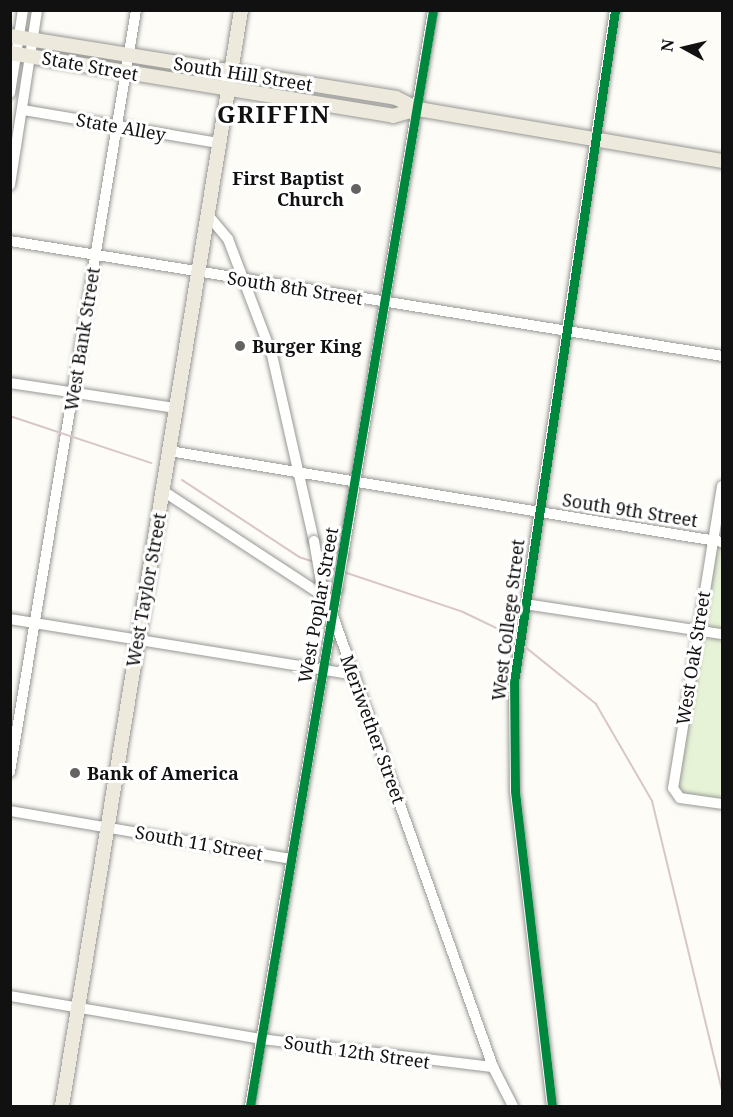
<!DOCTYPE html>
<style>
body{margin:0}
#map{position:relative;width:733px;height:1117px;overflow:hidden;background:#fdfcf7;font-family:"Noto Serif",serif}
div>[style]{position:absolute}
.green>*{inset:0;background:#e7f3d7}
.roads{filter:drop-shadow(0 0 2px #979795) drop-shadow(0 0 2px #979795)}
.minor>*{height:10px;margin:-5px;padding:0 5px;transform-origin:5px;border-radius:5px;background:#fffffe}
.major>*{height:14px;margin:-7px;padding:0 7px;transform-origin:7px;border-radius:7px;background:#ede9dc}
.rail>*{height:2px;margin:-1px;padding:0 1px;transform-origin:1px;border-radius:1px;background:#d9c6c7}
.bridges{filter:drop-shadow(0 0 2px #979795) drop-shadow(0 0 2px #979795)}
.minor-bridge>*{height:10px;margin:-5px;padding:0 5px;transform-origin:5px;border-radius:5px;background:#fffffe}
.cycleway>*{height:9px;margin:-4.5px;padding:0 4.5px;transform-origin:4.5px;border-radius:4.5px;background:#00873e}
.dots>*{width:16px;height:16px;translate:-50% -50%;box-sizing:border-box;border:3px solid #fff;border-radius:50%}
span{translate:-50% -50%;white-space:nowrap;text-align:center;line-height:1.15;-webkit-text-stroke:6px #fff;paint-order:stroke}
.street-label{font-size:18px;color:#111}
.poi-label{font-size:18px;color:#111;font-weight:700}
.right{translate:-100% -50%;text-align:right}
.left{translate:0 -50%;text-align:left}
.district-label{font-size:24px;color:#111;font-weight:700;letter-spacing:1.5px}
.frame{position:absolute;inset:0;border:12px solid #111;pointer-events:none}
.north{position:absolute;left:655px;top:18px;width:60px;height:60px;-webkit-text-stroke:4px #fff;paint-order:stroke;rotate:278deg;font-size:16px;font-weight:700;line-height:24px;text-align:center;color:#111}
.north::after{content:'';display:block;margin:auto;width:21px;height:27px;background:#111;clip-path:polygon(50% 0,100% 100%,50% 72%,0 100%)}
</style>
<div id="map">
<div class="green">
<div style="clip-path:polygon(716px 540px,722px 541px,722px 801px,674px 794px)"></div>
</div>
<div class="roads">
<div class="minor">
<div style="left:10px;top:93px;width:84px;rotate:-81.1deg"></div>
<div style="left:23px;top:110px;width:199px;rotate:9.6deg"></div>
<div style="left:10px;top:185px;width:177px;rotate:-81.2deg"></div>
<div style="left:207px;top:214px;width:33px;rotate:50deg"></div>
<div style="left:228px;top:239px;width:124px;rotate:69.2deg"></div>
<div style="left:272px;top:355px;width:191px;rotate:77.3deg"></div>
<div style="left:10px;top:241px;width:721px;rotate:9.17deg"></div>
<div style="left:10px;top:383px;width:168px;rotate:8.6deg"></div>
<div style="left:169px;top:451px;width:560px;rotate:9.34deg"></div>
<div style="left:722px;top:486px;width:306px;rotate:99.2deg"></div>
<div style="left:673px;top:788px;width:12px;rotate:55deg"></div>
<div style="left:680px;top:798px;width:42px;rotate:8.1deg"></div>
<div style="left:163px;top:491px;width:190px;rotate:33.2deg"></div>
<div style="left:343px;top:556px;width:553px;rotate:-80.64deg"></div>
<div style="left:321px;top:582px;width:515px;rotate:70.47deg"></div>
<div style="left:493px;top:1067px;width:44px;rotate:62.9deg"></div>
<div style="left:525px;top:604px;width:199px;rotate:8.7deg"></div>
<div style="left:10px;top:619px;width:349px;rotate:9.2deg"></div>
<div style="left:10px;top:772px;width:772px;rotate:-80.61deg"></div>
<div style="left:10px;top:811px;width:284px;rotate:9.7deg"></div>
<div style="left:10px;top:996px;width:255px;rotate:9.7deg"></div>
<div style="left:261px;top:1039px;width:234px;rotate:6.9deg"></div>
<div style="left:250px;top:1106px;width:524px;rotate:-80.45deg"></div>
<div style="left:552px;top:1106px;width:318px;rotate:-96.7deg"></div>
<div style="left:515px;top:790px;width:108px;rotate:-90.5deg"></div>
<div style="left:514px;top:682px;width:680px;rotate:-81.45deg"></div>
</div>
<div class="major">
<div style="left:10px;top:36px;width:391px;rotate:9.1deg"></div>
<div style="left:396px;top:98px;width:25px;rotate:27deg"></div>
<div style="left:418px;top:109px;width:308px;rotate:9.7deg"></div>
<div style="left:10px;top:53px;width:388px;rotate:9.3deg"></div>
<div style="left:393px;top:116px;width:26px;rotate:-16deg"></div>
<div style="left:62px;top:1106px;width:1111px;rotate:-80.72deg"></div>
</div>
</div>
<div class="rail">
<div style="left:10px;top:416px;width:149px;rotate:18.4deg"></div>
<div style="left:182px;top:480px;width:140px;rotate:33.3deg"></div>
<div style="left:299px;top:557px;width:173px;rotate:18.5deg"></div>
<div style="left:463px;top:612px;width:51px;rotate:25.6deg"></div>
<div style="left:509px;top:634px;width:112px;rotate:38.8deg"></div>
<div style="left:596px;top:704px;width:112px;rotate:60deg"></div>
<div style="left:652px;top:801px;width:297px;rotate:76.4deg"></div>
</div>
<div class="bridges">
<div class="minor-bridge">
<div style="left:314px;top:541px;width:42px;rotate:80.3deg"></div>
<div style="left:337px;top:589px;width:34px;rotate:-80deg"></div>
</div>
</div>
<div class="cycleway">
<div style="left:250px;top:1106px;width:1111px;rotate:-80.52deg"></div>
<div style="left:552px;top:1106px;width:318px;rotate:-96.7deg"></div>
<div style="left:515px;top:790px;width:108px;rotate:-90.5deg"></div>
<div style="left:514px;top:682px;width:680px;rotate:-81.45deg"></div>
</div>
<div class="dots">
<div style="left:356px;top:189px;background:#646362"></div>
<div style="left:240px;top:346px;background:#646362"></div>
<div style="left:75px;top:773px;background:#646362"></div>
</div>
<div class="street-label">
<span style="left:90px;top:66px;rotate:10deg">State Street</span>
<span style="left:243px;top:74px;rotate:9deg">South Hill Street</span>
<span style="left:121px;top:127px;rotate:10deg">State Alley</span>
<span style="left:295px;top:288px;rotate:9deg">South 8th Street</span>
<span style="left:82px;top:339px;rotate:-81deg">West Bank Street</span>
<span style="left:630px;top:510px;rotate:9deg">South 9th Street</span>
<span style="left:146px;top:590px;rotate:-80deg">West Taylor Street</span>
<span style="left:318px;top:605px;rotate:-80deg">West Poplar Street</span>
<span style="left:508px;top:620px;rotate:-83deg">West College Street</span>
<span style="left:693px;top:658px;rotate:-81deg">West Oak Street</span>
<span style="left:373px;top:729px;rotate:70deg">Meriwether Street</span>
<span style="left:199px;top:843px;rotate:10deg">South 11 Street</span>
<span style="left:357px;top:1052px;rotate:8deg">South 12th Street</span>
</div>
<div class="poi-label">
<span class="right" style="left:344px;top:189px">First Baptist<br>Church</span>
<span class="left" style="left:252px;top:346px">Burger King</span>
<span class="left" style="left:87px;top:773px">Bank of America</span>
</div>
<div class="district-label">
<span style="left:274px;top:114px">GRIFFIN</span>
</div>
<div class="frame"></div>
<div class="north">N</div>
</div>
